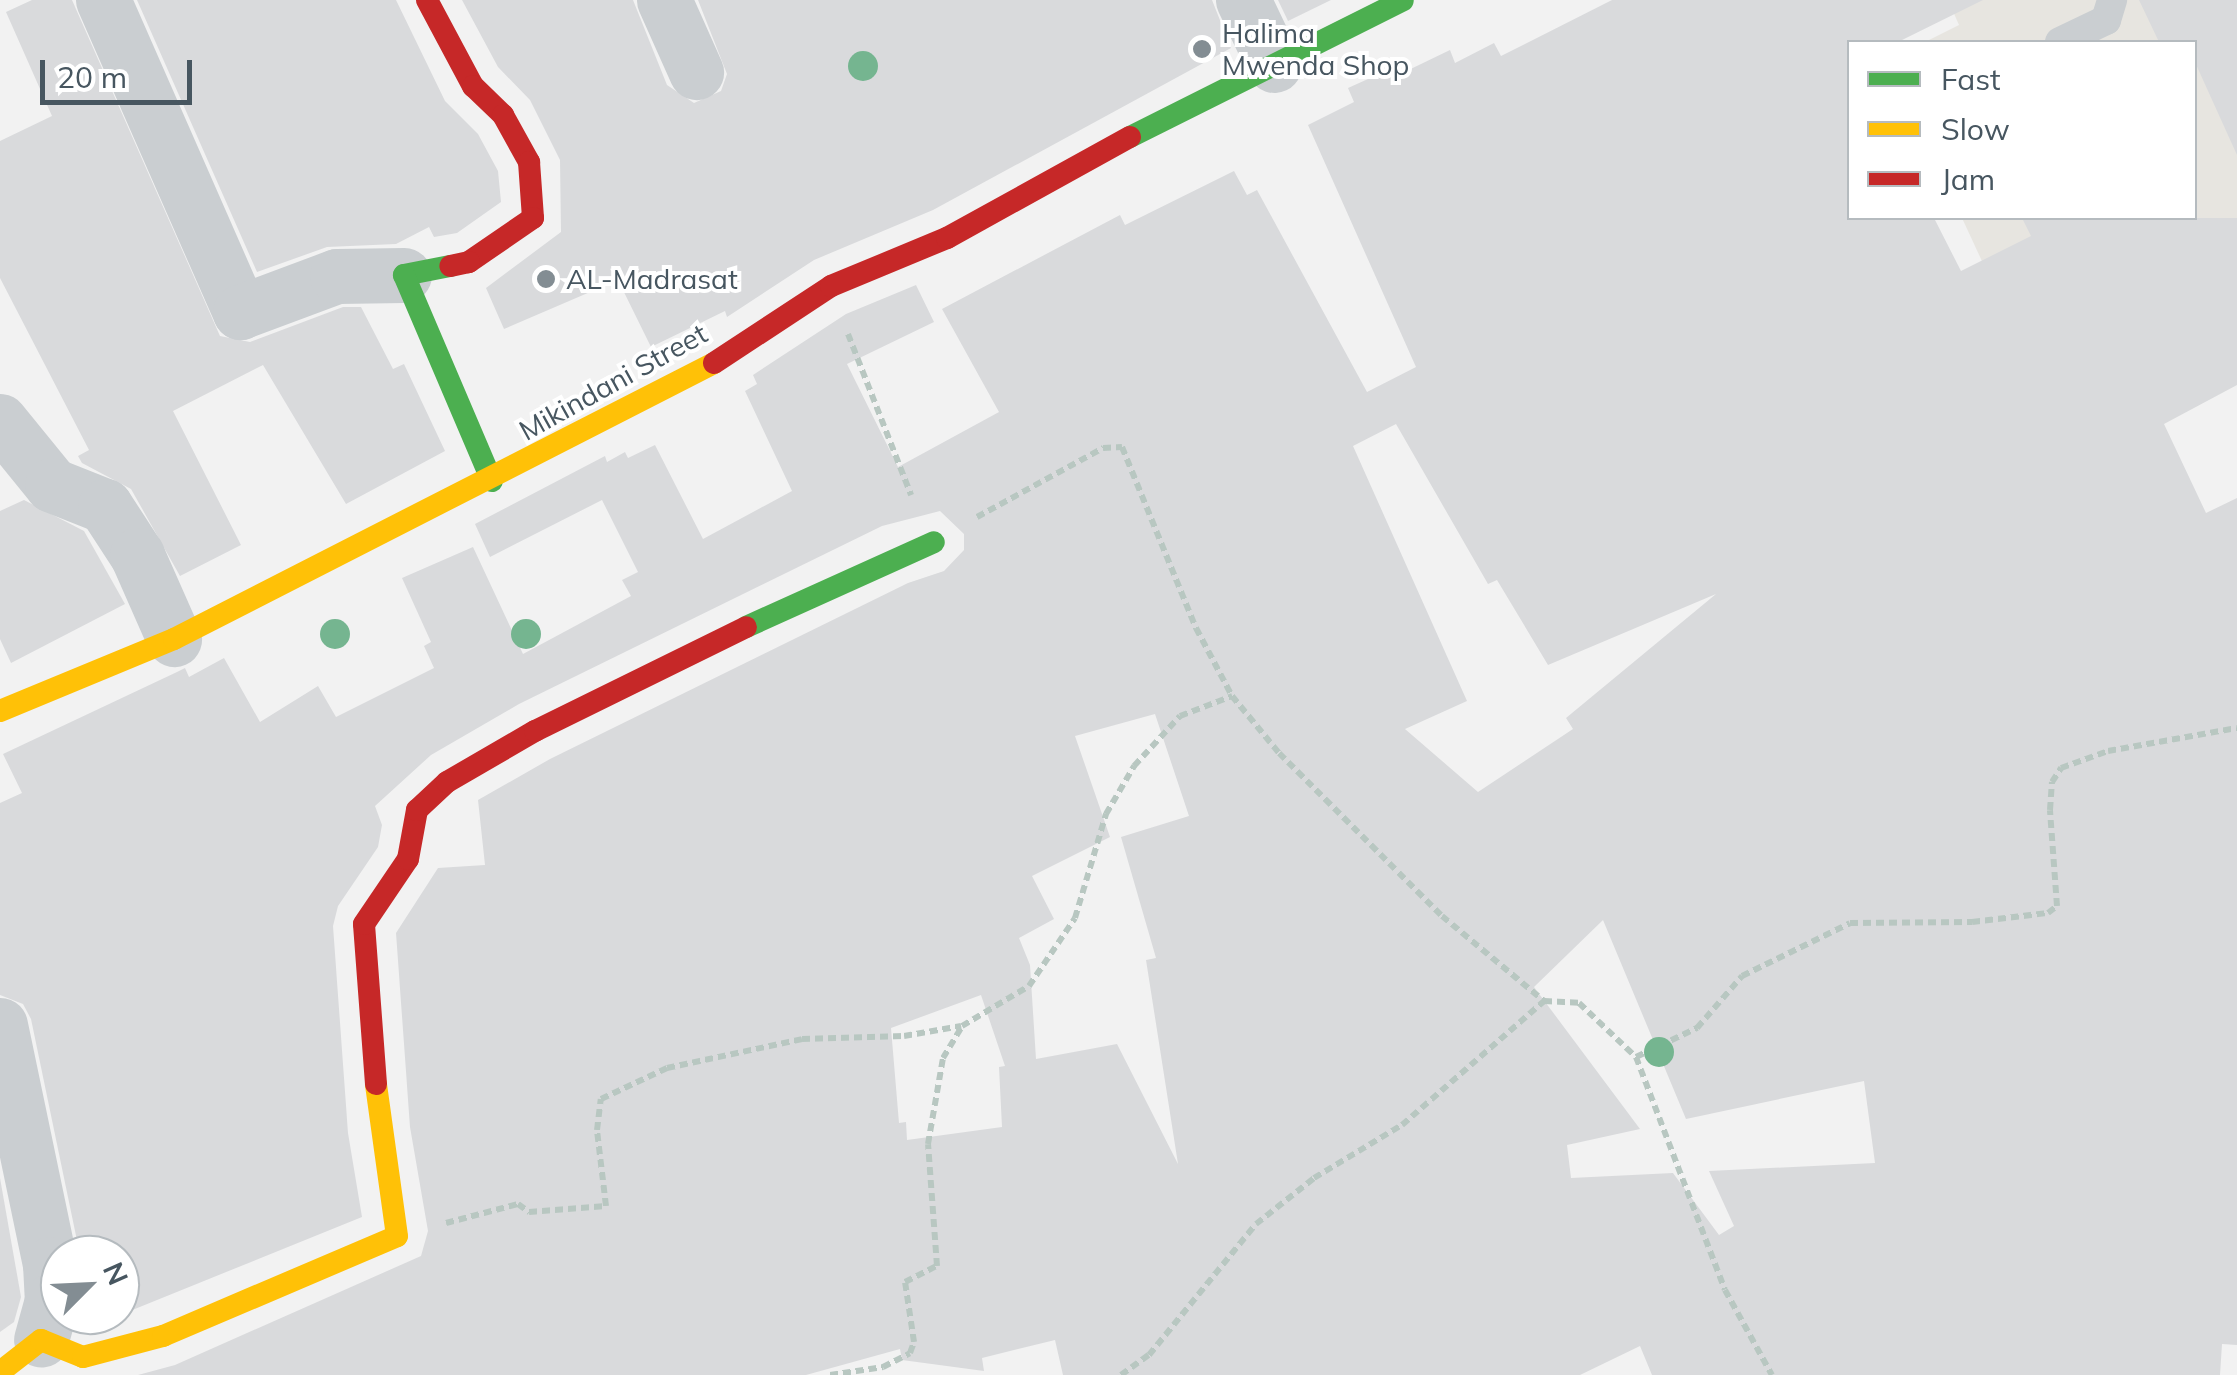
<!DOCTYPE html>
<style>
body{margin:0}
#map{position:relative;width:2237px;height:1375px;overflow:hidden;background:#f2f2f2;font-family:Mulish,sans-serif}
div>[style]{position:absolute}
.commercial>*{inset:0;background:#e7e5e0}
.building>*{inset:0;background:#d9dadc}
.path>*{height:6px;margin-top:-3px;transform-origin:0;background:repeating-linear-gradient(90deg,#b8c7c1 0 8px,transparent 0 13px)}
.lane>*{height:30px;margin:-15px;padding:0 15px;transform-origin:15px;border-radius:15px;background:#caced1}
.street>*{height:55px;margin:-27.5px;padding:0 27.5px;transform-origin:27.5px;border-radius:27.5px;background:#caced1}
.fast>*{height:22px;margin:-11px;padding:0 11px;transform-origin:11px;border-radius:11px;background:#4caf50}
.slow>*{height:22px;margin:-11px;padding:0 11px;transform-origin:11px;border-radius:11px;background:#ffc107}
.jam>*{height:22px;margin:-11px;padding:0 11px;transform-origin:11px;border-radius:11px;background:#c62828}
.trees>*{width:30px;height:30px;margin:-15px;border-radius:50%;background:#75b590}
.dots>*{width:28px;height:28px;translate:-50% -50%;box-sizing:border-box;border:5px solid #fff;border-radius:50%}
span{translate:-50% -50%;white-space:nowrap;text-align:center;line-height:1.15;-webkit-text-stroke:8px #fff;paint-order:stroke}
.poi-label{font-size:28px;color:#475660}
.left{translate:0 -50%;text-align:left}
.street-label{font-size:28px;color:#475660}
.legend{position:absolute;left:1847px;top:40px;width:350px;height:180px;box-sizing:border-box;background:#fff;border:2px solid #b5bbbf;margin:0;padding:12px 18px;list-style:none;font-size:30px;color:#475660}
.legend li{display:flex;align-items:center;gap:20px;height:50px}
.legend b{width:50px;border:2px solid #b5bbbf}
.north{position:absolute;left:40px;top:1235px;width:100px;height:100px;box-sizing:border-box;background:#fff;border:2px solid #b5bbbf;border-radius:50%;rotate:66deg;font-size:28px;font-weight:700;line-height:40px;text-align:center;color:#475660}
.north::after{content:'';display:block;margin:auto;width:35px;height:45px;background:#838d93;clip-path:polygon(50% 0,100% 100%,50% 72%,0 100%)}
.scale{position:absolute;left:40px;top:60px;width:152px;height:45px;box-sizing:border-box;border:5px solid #475660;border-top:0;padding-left:12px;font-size:30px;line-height:35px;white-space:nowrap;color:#475660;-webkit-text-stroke:8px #fff;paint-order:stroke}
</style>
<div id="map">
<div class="commercial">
<div style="clip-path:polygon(1948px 0,2237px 0,2237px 319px,2055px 419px,1962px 218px,2194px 218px,2194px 42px,1925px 42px,1959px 25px)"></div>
</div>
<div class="building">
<div style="clip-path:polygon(32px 0,72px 0,220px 336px,250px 342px,343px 307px,361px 307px,393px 369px,404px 364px,445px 451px,346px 504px,263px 365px,173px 411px,241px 545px,180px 576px,131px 489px,82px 463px,78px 456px,89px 450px,0 278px,0 141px,52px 116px,6px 12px)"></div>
<div style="clip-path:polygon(137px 0,396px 0,445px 101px,478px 134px,498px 171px,501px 202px,457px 233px,434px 237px,429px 227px,396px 244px,327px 247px,257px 272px)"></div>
<div style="clip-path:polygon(462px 0,633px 0,667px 85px,694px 103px,721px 91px,727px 74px,698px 0,1212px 0,1231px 48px,933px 210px,814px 260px,727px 317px,725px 311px,651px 347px,618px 280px,504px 329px,486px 288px,561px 232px,560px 160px,530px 100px,498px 67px)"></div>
<div style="clip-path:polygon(1278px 0,1331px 0,1288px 21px)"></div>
<div style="clip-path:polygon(evenodd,1612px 0,1983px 0,1898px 42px,1850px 42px,1850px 218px,1934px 218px,1961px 271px,2031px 236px,2022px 218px,2237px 218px,2237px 385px,2164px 424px,2206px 513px,2237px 498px,2237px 1345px,2222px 1344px,2220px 1375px,1652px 1375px,1640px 1346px,1580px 1375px,1063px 1375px,1055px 1340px,982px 1358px,984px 1371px,902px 1360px,900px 1349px,806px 1375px,138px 1375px,175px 1365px,421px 1256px,428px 1231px,410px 1127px,396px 933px,438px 868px,485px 865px,478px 800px,550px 759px,908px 583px,944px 571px,964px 550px,964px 534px,940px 511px,882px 526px,519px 704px,431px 755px,375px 806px,382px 825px,378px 847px,338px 906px,333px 926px,348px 1133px,362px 1217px,120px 1315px,120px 1255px,80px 1255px,31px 1019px,23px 1004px,0 995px,0 803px,22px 793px,3px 754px,177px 672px,185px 668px,189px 677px,224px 658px,260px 722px,318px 686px,336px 717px,434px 668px,424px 646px,431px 642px,402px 578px,473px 547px,523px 654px,631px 596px,622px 580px,638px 572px,602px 500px,490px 557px,475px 524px,605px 456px,607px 462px,625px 452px,628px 458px,655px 445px,703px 539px,792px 491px,745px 391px,757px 384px,753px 375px,846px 314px,916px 285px,934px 322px,847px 364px,898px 467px,999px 412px,942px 309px,1120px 215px,1125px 225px,1234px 171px,1247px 195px,1257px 190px,1367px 392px,1416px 367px,1308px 125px,1354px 102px,1348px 88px,1388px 70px,1392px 78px,1450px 50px,1455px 63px,1494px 43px,1501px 56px,1612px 0,1396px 424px,1488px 584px,1497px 580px,1548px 665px,1716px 594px,1566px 718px,1573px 729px,1478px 792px,1405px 729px,1467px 701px,1353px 446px,1396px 424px,1612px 0,1155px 714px,1189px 816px,1121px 837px,1156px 958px,1146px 960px,1178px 1164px,1117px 1044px,1036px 1059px,1030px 965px,1019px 938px,1054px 919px,1032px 876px,1110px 837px,1075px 736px,1155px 714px,1612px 0,1603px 920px,1686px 1119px,1864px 1081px,1875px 1163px,1709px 1171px,1734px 1226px,1719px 1235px,1673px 1173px,1571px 1178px,1567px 1145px,1640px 1129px,1534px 987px,1603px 920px,1612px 0,981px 995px,1005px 1066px,999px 1067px,1002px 1127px,907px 1140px,906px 1122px,899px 1123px,891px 1028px,981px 995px)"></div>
<div style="clip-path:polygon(2139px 0,2237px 0,2237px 155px,2194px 60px,2194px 42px,2159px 42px)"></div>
<div style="clip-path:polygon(24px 500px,84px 531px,125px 604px,11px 663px,0 639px,0 511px)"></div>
<div style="clip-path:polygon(0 1178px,21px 1297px,14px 1322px,0 1332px)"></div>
</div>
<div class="path">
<div style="left:848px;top:334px;width:173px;rotate:68.6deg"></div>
<div style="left:977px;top:517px;width:144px;rotate:-28.7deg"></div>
<div style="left:1103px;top:448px;width:19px;rotate:-3deg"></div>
<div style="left:1122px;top:447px;width:196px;rotate:67.8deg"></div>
<div style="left:1196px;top:628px;width:77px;rotate:62.1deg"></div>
<div style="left:1232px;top:696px;width:74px;rotate:50.5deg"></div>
<div style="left:1279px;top:753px;width:231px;rotate:45deg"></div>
<div style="left:1442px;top:916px;width:133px;rotate:39.8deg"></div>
<div style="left:1544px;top:1001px;width:35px;rotate:3deg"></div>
<div style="left:1579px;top:1003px;width:79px;rotate:43.5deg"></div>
<div style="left:1636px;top:1057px;width:249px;rotate:69.1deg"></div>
<div style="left:1725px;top:1290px;width:97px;rotate:61.1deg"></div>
<div style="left:1636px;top:1057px;width:68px;rotate:-25.4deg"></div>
<div style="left:1697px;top:1028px;width:69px;rotate:-49.1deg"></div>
<div style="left:1742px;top:976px;width:120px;rotate:-26.1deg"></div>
<div style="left:1850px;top:923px;width:122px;rotate:-0.5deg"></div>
<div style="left:1972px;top:922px;width:77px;rotate:-6.8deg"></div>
<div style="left:2048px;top:913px;width:11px;rotate:-38deg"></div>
<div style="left:2057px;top:906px;width:96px;rotate:-94.2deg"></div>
<div style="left:2050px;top:810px;width:28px;rotate:-86deg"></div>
<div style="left:2052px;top:782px;width:17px;rotate:-57deg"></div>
<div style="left:2061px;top:768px;width:50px;rotate:-19.9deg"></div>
<div style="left:2108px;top:751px;width:131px;rotate:-10.1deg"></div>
<div style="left:446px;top:1223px;width:74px;rotate:-14.8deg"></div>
<div style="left:518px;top:1204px;width:14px;rotate:36deg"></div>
<div style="left:529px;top:1212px;width:77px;rotate:-4.5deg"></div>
<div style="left:606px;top:1206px;width:77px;rotate:-96.8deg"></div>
<div style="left:597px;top:1130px;width:31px;rotate:-83deg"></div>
<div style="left:601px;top:1099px;width:73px;rotate:-25.2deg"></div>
<div style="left:667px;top:1068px;width:138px;rotate:-12.1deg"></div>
<div style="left:802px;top:1039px;width:102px;rotate:-1.7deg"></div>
<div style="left:904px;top:1036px;width:58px;rotate:-10deg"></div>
<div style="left:830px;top:1375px;width:54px;rotate:-8.6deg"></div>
<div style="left:883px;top:1367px;width:30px;rotate:-27deg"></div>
<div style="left:910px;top:1353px;width:12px;rotate:-70deg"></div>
<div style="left:914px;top:1342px;width:61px;rotate:-98.5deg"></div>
<div style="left:905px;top:1282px;width:36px;rotate:-27deg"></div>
<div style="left:937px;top:1266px;width:122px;rotate:-94.2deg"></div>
<div style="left:928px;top:1144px;width:87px;rotate:-80.1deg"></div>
<div style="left:943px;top:1058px;width:37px;rotate:-59deg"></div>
<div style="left:962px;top:1026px;width:78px;rotate:-30.8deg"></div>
<div style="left:1029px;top:986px;width:82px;rotate:-55.9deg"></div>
<div style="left:1075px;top:918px;width:109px;rotate:-73.4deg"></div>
<div style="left:1106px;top:814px;width:56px;rotate:-59.7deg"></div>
<div style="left:1134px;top:766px;width:68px;rotate:-47.4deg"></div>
<div style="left:1180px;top:716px;width:56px;rotate:-21deg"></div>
<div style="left:1121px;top:1375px;width:34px;rotate:-36deg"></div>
<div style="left:1149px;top:1355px;width:169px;rotate:-50.8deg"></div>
<div style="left:1256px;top:1224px;width:74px;rotate:-38.4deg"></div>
<div style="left:1314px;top:1178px;width:103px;rotate:-31.1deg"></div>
<div style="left:1402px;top:1125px;width:189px;rotate:-41.1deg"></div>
</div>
<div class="lane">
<div style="left:2060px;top:42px;width:51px;rotate:-25.6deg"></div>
<div style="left:2106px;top:20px;width:21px;rotate:-73deg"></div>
</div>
<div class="street">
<div style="left:103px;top:0;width:341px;rotate:66.3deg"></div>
<div style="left:240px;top:312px;width:103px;rotate:-20.4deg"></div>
<div style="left:337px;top:276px;width:67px;rotate:-0.9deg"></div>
<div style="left:664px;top:0;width:79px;rotate:66deg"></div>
<div style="left:1243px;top:0;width:72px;rotate:64.5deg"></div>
<div style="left:0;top:421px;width:82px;rotate:50.9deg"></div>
<div style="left:52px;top:485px;width:57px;rotate:21.6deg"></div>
<div style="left:105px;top:506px;width:59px;rotate:56.9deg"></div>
<div style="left:137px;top:555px;width:92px;rotate:66.2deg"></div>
<div style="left:0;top:1025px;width:244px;rotate:78.2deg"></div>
<div style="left:50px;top:1264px;width:36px;rotate:87deg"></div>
<div style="left:52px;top:1300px;width:41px;rotate:105.4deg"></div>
</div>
<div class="fast">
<div style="left:1130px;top:137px;width:305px;rotate:-26.6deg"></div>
<div style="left:450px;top:266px;width:47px;rotate:168.9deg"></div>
<div style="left:404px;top:275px;width:224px;rotate:66.9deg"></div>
<div style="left:746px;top:627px;width:206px;rotate:-24.3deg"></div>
</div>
<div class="slow">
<div style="left:0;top:711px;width:188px;rotate:-22.5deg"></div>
<div style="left:174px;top:639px;width:606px;rotate:-27.07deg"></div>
<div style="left:0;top:1372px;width:52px;rotate:-38deg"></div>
<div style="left:41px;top:1340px;width:45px;rotate:22deg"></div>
<div style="left:83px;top:1357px;width:83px;rotate:-14.7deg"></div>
<div style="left:163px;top:1336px;width:254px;rotate:-23.1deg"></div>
<div style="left:397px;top:1236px;width:153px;rotate:-97.9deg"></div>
</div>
<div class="jam">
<div style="left:427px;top:0;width:98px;rotate:61.9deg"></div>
<div style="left:473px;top:86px;width:42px;rotate:44deg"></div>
<div style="left:503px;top:115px;width:54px;rotate:61deg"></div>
<div style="left:529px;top:162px;width:56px;rotate:85.9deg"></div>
<div style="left:533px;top:218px;width:78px;rotate:145.5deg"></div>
<div style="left:469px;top:262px;width:19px;rotate:168deg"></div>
<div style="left:714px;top:363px;width:140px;rotate:-33.3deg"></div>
<div style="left:831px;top:286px;width:126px;rotate:-22.5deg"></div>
<div style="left:947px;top:238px;width:209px;rotate:-28.9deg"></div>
<div style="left:376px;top:1084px;width:160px;rotate:-94.3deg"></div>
<div style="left:364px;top:924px;width:78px;rotate:-55.9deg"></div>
<div style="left:408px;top:859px;width:50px;rotate:-79.6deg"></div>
<div style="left:417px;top:810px;width:41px;rotate:-43deg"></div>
<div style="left:447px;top:782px;width:102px;rotate:-30.1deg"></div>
<div style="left:535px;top:731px;width:235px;rotate:-26.2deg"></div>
</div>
<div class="trees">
<div style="left:863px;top:66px"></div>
<div style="left:335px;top:634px"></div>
<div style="left:526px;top:634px"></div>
<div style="left:1659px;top:1052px"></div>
</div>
<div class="dots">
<div style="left:1202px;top:49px;background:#838d93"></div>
<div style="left:546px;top:279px;background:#838d93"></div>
</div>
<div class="poi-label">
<span class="left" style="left:1222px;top:49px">Halima<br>Mwenda Shop</span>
<span class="left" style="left:566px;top:279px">AL-Madrasat</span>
</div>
<div class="street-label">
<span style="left:613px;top:382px;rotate:-29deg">Mikindani Street</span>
</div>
<ul class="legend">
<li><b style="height:12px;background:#4caf50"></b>Fast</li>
<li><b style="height:12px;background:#ffc107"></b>Slow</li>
<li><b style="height:12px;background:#c62828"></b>Jam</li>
</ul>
<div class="north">N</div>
<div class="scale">20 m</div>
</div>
